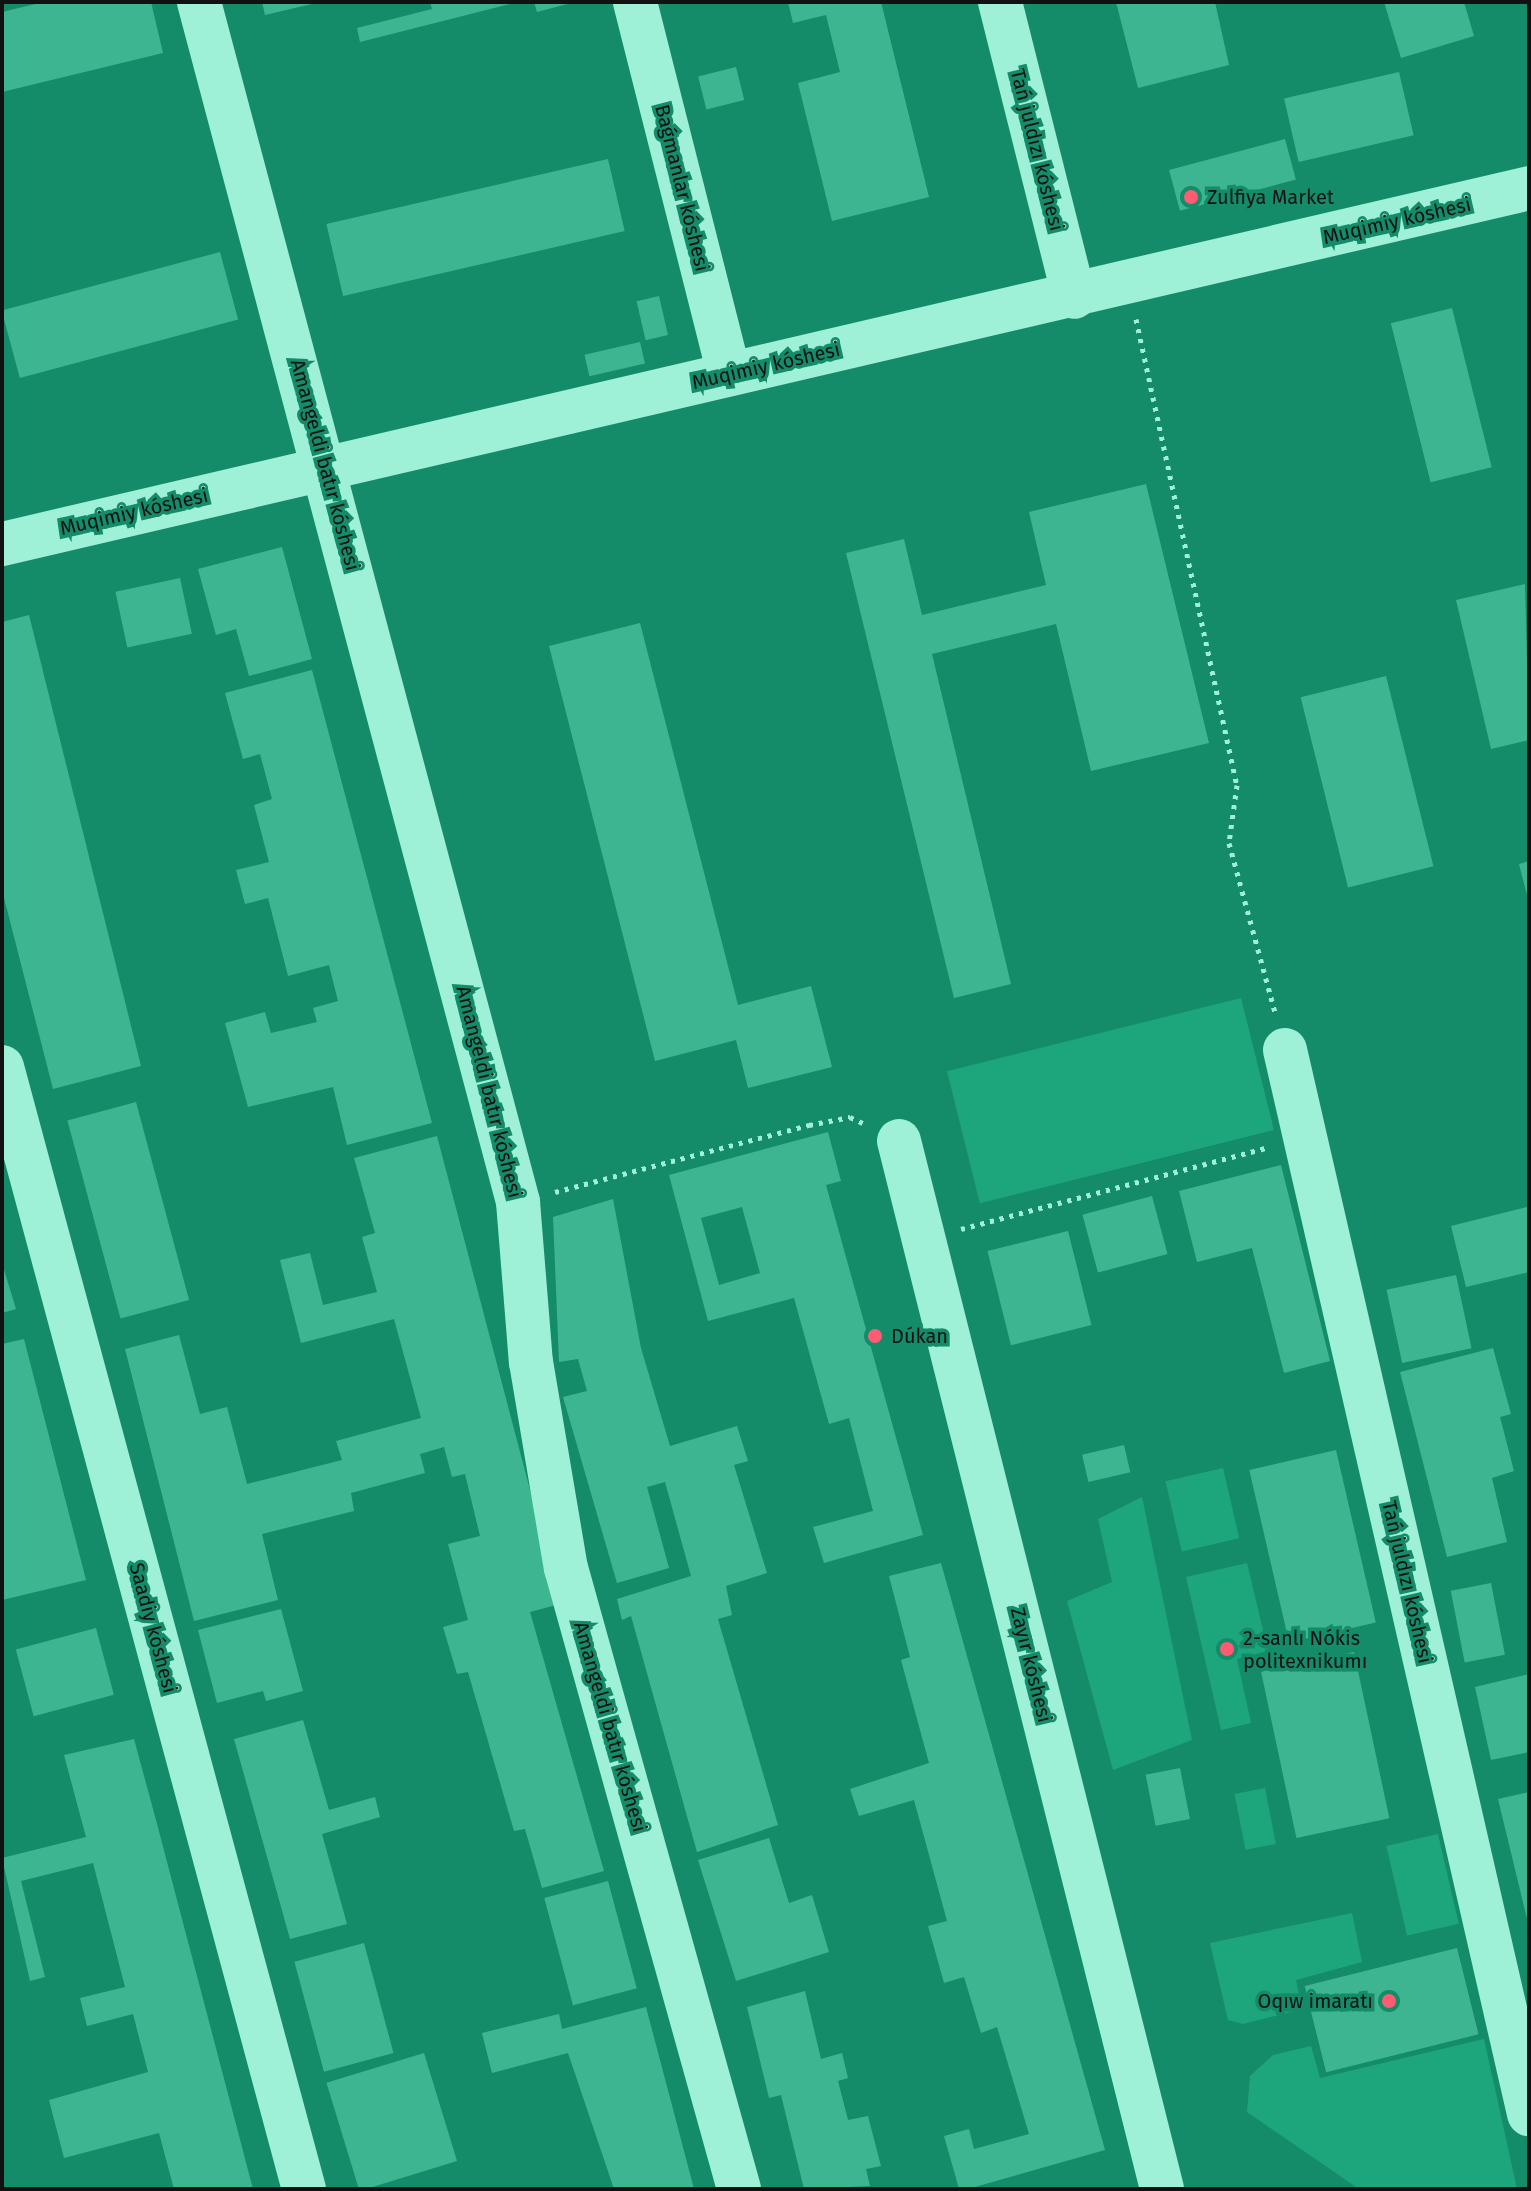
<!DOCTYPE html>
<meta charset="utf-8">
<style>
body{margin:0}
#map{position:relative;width:1531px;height:2191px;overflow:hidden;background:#158c69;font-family:"Fira Sans",sans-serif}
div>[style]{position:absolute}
.green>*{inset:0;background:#1da67c;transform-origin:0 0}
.building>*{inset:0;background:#3db591;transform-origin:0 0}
.path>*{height:5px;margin-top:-2.5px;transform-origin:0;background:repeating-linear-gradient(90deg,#9ef0d7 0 4px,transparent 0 10px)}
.minor>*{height:44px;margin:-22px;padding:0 22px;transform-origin:22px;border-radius:22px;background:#9ef0d7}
.dots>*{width:22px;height:22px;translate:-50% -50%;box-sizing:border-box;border:4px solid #158c69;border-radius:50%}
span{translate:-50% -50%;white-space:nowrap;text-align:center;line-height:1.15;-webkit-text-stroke:7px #158c69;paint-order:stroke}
.street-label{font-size:20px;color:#111}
.poi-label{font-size:20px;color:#111}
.left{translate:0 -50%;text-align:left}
.right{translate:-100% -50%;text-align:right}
.frame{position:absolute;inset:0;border:4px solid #111;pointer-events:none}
</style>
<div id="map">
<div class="green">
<div style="left:1241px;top:998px;width:136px;height:303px;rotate:76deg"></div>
<div style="left:1223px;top:1468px;width:72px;height:59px;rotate:77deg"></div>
<div style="clip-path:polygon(1142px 1497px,1192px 1740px,1113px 1770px,1067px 1601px,1112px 1582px,1098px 1519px)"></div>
<div style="clip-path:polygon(1247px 1563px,1268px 1651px,1237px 1659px,1251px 1723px,1221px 1730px,1186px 1577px)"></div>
<div style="left:1265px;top:1788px;width:57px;height:31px;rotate:79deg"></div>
<div style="left:1438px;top:1834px;width:92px;height:53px;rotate:77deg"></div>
<div style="clip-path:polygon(1352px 1913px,1362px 1962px,1296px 1980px,1302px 2009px,1243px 2024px,1228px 2020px,1210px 1943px)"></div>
<div style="clip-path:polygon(1484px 2039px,1517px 2189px,1359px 2189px,1247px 2112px,1250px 2076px,1273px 2055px,1311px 2046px,1320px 2078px)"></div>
</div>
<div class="building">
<div style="clip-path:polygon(44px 2px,151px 2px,163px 53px,2px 92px,2px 12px)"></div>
<div style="clip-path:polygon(262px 2px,316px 2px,316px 3px,265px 15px)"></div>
<div style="clip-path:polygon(430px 2px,514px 2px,514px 3px,360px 42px,357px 28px,432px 9px)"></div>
<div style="clip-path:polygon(534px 2px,571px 2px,571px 3px,537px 12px)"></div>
<div style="clip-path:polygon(788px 2px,881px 2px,929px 197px,832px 221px,798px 83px,840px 72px,826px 15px,793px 23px)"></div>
<div style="clip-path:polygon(1116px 2px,1215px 2px,1229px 65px,1138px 88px)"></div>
<div style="clip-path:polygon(1384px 2px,1464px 2px,1474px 36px,1401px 58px)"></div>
<div style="left:736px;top:67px;width:34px;height:39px;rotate:76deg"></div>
<div style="left:1399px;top:72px;width:65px;height:118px;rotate:77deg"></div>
<div style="left:1285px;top:139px;width:42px;height:120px;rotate:75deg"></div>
<div style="left:608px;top:159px;width:74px;height:289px;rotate:77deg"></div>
<div style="left:220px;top:252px;width:70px;height:226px;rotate:75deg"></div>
<div style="left:659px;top:296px;width:40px;height:23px;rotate:77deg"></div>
<div style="left:1452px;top:308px;width:164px;height:63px;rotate:76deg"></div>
<div style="left:640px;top:342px;width:22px;height:57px;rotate:77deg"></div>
<div style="clip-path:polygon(1146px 484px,1209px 743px,1091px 771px,1056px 624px,932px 654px,1011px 984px,954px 998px,846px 553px,904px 539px,922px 615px,1046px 585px,1029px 512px)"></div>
<div style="clip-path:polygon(282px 547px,312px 659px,249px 676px,236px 629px,216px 635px,198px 569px)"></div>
<div style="left:180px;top:578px;width:57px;height:66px;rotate:78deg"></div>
<div style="clip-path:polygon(1525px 584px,1529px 740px,1491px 749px,1456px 600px)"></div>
<div style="clip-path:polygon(29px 615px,141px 1066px,53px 1089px,2px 890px,2px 622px)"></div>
<div style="clip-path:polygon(640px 623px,738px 1005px,811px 986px,832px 1067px,748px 1088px,736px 1040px,655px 1061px,549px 646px)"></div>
<div style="clip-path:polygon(312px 670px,432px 1123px,347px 1145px,333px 1087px,248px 1107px,225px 1023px,265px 1012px,271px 1033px,317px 1022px,313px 1008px,338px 1001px,329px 965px,288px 976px,268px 898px,245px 904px,236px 870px,269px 862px,254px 805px,272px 799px,260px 754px,243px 759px,225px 693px)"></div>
<div style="left:1386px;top:676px;width:196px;height:88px;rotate:76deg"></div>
<div style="clip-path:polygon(1529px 861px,1529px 899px,1528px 899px,1519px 864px)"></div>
<div style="left:136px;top:1102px;width:205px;height:71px;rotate:75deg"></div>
<div style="clip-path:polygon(evenodd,828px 1132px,841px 1181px,826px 1185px,923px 1535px,824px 1563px,813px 1527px,873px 1511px,849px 1418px,829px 1424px,794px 1298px,708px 1321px,669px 1175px,828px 1132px,742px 1207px,760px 1273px,719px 1285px,701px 1218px,742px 1207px)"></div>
<div style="clip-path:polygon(437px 1136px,560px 1604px,530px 1612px,604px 1871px,542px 1888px,525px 1829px,514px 1831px,468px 1672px,457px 1674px,443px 1627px,468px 1620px,448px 1544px,480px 1536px,465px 1474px,452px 1477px,444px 1447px,420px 1454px,425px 1473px,351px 1493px,354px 1511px,262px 1534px,278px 1600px,194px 1621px,125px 1349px,179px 1335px,200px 1414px,227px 1407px,247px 1484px,342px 1460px,336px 1441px,421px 1418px,394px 1319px,301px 1343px,280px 1260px,310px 1253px,323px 1305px,377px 1292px,362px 1237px,375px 1233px,354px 1158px)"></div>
<div style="clip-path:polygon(1281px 1165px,1330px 1361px,1284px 1373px,1252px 1248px,1197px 1262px,1179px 1191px)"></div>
<div style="left:1152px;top:1196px;width:60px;height:72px;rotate:75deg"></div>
<div style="clip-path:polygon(613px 1199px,641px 1348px,670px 1446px,737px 1426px,748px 1461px,734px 1465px,767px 1573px,726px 1586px,732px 1615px,718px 1619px,778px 1825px,697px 1852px,631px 1616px,622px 1620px,617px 1599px,691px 1576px,665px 1482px,647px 1487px,669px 1568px,617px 1583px,563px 1397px,587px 1391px,578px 1359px,559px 1362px,553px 1217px)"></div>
<div style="clip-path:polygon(1527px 1207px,1529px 1272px,1466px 1287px,1451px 1226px)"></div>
<div style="left:1068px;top:1231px;width:97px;height:83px;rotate:76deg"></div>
<div style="clip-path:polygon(2px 1263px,16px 1309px,2px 1313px)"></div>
<div style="left:1456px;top:1275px;width:75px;height:71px;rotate:78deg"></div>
<div style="clip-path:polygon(24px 1339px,86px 1580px,2px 1600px,2px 1344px)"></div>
<div style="clip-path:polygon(1493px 1348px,1511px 1414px,1500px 1417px,1514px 1471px,1492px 1478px,1507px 1542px,1447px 1557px,1400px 1372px)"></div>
<div style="left:1124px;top:1445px;width:28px;height:43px;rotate:77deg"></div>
<div style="left:1336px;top:1450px;width:177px;height:89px;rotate:77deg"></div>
<div style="clip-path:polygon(941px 1563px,1105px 2150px,968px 2189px,959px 2189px,944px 2136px,969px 2129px,974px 2149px,1029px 2134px,997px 2027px,981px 2033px,964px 1977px,944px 1983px,928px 1926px,947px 1921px,914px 1800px,859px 1816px,850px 1789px,929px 1763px,901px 1660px,910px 1657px,889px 1576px)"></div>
<div style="left:1491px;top:1583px;width:73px;height:41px;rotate:79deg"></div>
<div style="clip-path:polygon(281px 1609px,303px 1691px,266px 1701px,263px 1691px,217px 1703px,198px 1630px)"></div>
<div style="left:96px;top:1628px;width:69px;height:83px;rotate:75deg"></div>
<div style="left:1354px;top:1652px;width:170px;height:95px;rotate:78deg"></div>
<div style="clip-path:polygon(1529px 1674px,1529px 1752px,1491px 1760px,1475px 1687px)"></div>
<div style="clip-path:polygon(303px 1720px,329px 1810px,375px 1797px,380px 1817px,322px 1834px,347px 1924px,290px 1939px,234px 1739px)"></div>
<div style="clip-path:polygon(134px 1739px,156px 1820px,253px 2189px,174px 2189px,159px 2133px,64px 2158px,49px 2100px,148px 2072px,133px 2014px,87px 2026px,80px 1998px,125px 1987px,93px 1863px,21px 1881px,45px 1977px,30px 1981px,2px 1858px,86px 1837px,64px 1755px)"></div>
<div style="left:1180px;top:1768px;width:52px;height:35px;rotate:79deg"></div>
<div style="clip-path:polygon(1529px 1792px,1529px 1923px,1528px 1923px,1498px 1799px)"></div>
<div style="clip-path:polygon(769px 1838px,789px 1903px,812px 1895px,829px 1952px,736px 1981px,698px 1860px)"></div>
<div style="left:608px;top:1881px;width:111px;height:66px;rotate:75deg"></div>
<div style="left:364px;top:1943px;width:114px;height:72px;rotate:75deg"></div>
<div style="left:1457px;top:1948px;width:89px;height:157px;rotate:76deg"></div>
<div style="clip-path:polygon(805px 1991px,821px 2059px,842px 2053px,848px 2078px,838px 2081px,848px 2120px,868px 2116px,881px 2166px,866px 2169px,870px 2186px,804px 2189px,781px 2095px,769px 2098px,747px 2007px)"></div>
<div style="clip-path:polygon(646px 2007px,674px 2113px,694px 2189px,614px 2189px,568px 2053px,492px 2073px,482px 2033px,559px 2014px,562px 2029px)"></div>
<div style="left:424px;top:2053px;width:113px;height:102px;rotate:73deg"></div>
</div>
<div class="path">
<div style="left:1136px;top:319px;width:477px;rotate:77.8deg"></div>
<div style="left:1237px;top:785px;width:59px;rotate:97.9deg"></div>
<div style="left:1229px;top:843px;width:175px;rotate:74.8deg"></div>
<div style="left:555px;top:1192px;width:263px;rotate:-14.8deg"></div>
<div style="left:809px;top:1125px;width:42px;rotate:-11deg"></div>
<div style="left:850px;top:1117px;width:14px;rotate:25deg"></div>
<div style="left:961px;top:1229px;width:315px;rotate:-14.9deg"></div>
</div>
<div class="minor">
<div style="left:199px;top:2px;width:1242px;rotate:75.11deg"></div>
<div style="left:518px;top:1202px;width:161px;rotate:85.4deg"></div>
<div style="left:531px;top:1362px;width:209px;rotate:80.4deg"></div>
<div style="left:566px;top:1568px;width:645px;rotate:74.43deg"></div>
<div style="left:635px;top:2px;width:384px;rotate:75.8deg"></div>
<div style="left:1000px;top:2px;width:304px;rotate:75.9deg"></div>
<div style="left:2px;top:544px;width:1568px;rotate:-13.12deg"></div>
<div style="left:1285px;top:1050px;width:1092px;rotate:77.08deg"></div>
<div style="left:2px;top:1067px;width:1162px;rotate:74.94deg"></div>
<div style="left:899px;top:1141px;width:1080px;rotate:75.91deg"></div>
</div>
<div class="dots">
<div style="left:1191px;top:197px;background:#ff5c74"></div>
<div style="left:875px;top:1336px;background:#ff5c74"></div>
<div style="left:1227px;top:1649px;background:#ff5c74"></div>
<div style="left:1389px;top:2001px;background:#ff5c74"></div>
</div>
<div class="street-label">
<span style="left:1037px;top:150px;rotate:76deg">Tań juldızı kóshesi</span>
<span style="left:682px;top:188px;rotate:76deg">Baǵmanlar kóshesi</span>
<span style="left:1397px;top:221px;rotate:-13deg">Muqimiy kóshesi</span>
<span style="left:766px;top:366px;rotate:-13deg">Muqimiy kóshesi</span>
<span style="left:325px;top:465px;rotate:75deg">Amangeldi batır kóshesi</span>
<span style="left:134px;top:512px;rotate:-13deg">Muqimiy kóshesi</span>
<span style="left:489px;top:1092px;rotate:76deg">Amangeldi batır kóshesi</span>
<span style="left:1407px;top:1582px;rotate:77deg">Tań juldızı kóshesi</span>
<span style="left:153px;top:1628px;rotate:75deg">Saadiy kóshesi</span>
<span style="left:1031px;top:1665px;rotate:76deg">Zayır kóshesi</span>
<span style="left:610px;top:1727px;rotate:74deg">Amangeldi batır kóshesi</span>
</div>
<div class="poi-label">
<span class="left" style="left:1207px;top:197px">Zulfiya Market</span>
<span class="left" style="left:891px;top:1336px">Dúkan</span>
<span class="left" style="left:1243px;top:1650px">2-sanlı Nókis<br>politexnikumı</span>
<span class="right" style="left:1373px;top:2001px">Oqıw imaratı</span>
</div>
<div class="frame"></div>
</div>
